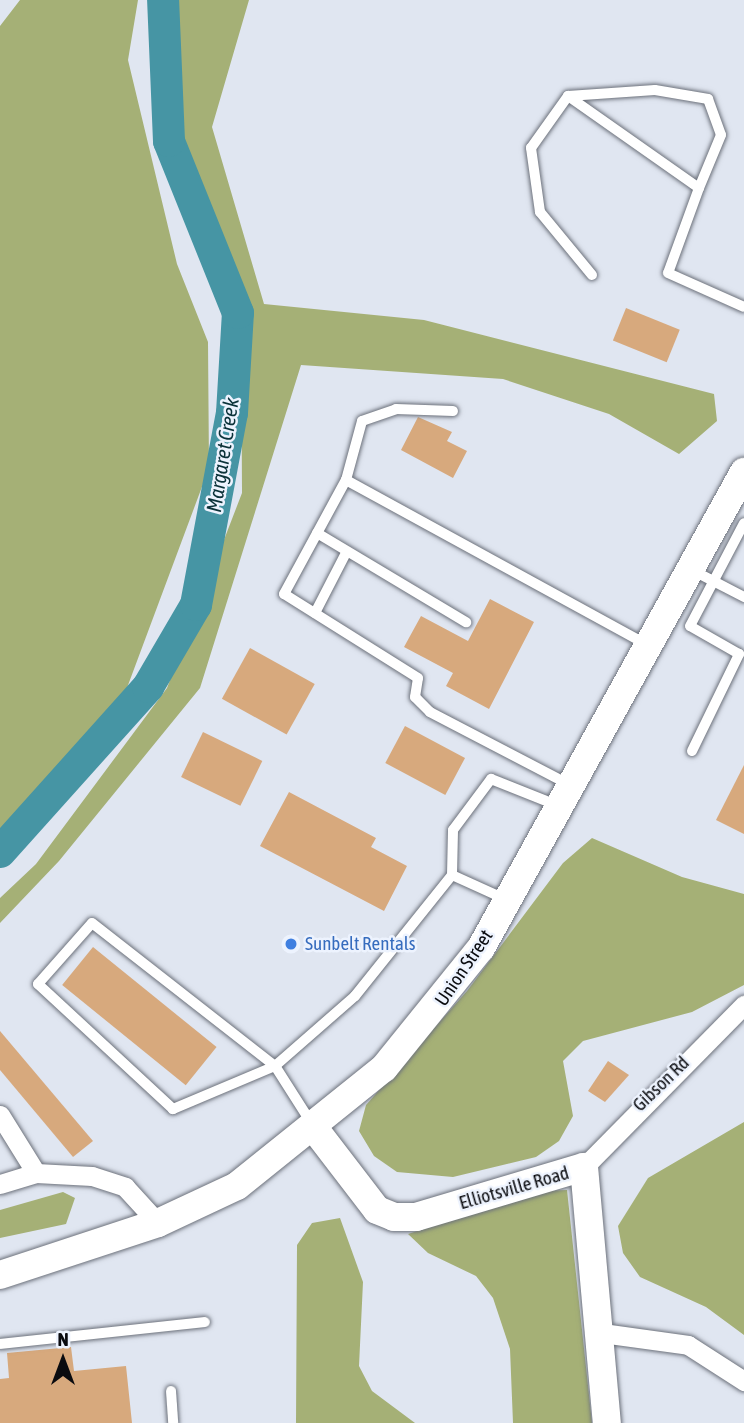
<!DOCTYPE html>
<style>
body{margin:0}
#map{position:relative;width:744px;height:1423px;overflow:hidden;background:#e0e6f1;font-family:"Asap Condensed",sans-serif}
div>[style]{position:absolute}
.forest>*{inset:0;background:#a5b076}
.river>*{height:32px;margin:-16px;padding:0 16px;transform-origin:16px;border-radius:16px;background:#4695a4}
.building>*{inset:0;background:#d7a97d;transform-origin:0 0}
.roads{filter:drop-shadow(0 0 2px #6c717b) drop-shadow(0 0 2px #6c717b)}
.lane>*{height:10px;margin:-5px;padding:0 5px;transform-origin:5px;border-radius:5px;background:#fff}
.street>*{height:19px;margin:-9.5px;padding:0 9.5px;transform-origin:9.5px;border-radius:9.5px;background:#fff}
.secondary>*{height:28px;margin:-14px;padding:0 14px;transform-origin:14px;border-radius:14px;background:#fff}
.dots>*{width:19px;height:19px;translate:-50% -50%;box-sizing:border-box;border:4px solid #edf3fe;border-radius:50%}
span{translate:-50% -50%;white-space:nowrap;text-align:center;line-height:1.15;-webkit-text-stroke:5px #edf3fe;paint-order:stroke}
.shop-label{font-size:19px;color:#366cbe}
.left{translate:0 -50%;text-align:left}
.street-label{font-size:19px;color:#0a0b0f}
.water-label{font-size:21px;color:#0b3239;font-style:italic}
.north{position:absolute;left:28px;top:1325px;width:70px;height:70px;-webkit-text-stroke:5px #edf3fe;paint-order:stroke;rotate:0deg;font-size:19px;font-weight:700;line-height:28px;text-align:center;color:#0a0b0f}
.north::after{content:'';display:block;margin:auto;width:24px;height:32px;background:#0a0b0f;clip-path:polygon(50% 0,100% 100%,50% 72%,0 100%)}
</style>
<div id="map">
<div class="forest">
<div style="clip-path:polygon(20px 0,138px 0,128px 60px,177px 264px,208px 342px,209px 468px,121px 704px,0 842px,0 26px)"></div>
<div style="clip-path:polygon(177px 0,249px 0,212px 127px,264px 304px,424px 320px,714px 394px,717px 421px,679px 454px,609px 414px,503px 379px,301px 365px,200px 688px,59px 861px,0 923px,0 898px,36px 864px,167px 688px,242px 493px,241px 309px,181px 164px,171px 29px)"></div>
<div style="clip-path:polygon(592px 838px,682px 877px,744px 894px,744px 985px,692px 1012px,583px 1041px,563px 1061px,573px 1116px,559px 1141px,536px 1157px,453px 1177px,397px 1172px,374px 1156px,359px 1131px,366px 1105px,467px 991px,563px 863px)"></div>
<div style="clip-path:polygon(744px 1122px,744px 1335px,706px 1307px,640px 1277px,623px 1253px,618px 1226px,648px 1178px)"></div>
<div style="clip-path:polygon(567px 1190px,592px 1423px,513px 1423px,510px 1349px,493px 1298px,476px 1276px,428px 1253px,408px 1234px,539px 1191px)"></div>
<div style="clip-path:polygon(63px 1192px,75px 1198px,66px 1224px,0 1238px,0 1210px)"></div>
<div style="clip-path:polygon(340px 1218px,363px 1282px,359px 1366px,372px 1391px,415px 1423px,296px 1423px,297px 1245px,312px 1223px)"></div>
</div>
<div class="river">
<div style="left:0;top:852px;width:222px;rotate:-48.1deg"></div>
<div style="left:148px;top:687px;width:95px;rotate:-59.7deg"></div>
<div style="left:196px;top:605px;width:195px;rotate:-79.4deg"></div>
<div style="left:232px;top:413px;width:100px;rotate:-86.6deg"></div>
<div style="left:238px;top:313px;width:185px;rotate:-111.9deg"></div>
<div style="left:169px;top:141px;width:141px;rotate:-92.4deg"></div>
</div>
<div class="building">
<div style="left:626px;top:308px;width:58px;height:35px;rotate:22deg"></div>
<div style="clip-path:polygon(418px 417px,452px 432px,447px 441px,467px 451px,453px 478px,401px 450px)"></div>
<div style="clip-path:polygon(490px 599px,534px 622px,489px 709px,446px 686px,453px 673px,404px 647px,421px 616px,468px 641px)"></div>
<div style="left:250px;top:648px;width:74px;height:58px;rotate:29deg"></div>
<div style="left:405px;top:726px;width:68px;height:42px;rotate:28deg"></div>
<div style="left:203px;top:732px;width:66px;height:50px;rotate:26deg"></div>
<div style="clip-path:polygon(744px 765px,744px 834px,716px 820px)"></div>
<div style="clip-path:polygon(289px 792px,376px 838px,371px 847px,407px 866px,384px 911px,260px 846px)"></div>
<div style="left:93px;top:947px;width:159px;height:49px;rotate:39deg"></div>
<div style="clip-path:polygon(0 1031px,93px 1141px,73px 1157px,0 1070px)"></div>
<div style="clip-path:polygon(608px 1061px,629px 1075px,605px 1102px,588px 1091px)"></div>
<div style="clip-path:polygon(71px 1347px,74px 1371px,126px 1366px,132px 1423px,0 1423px,0 1379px,9px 1378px,7px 1353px)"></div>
</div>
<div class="roads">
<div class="lane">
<div style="left:568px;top:96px;width:87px;rotate:-3.9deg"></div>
<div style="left:655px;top:90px;width:54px;rotate:9.6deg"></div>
<div style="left:708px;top:99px;width:38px;rotate:70deg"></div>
<div style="left:721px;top:135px;width:57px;rotate:112.5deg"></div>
<div style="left:592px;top:275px;width:82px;rotate:-129.5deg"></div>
<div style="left:540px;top:212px;width:65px;rotate:-98deg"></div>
<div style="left:531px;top:148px;width:64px;rotate:-54.6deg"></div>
<div style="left:568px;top:96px;width:160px;rotate:35.1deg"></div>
<div style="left:699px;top:188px;width:90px;rotate:110deg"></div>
<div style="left:668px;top:273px;width:83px;rotate:24.1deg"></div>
<div style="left:346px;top:480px;width:61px;rotate:-74.8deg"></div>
<div style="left:362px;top:421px;width:36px;rotate:-19deg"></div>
<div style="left:396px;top:409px;width:57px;rotate:2deg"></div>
<div style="left:317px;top:533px;width:174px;rotate:30.9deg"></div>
<div style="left:692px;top:570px;width:59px;rotate:27.4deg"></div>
<div style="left:315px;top:613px;width:68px;rotate:-62.7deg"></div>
<div style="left:692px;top:751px;width:108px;rotate:-64.1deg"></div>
<div style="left:739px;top:654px;width:56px;rotate:-150.3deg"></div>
<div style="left:690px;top:626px;width:116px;rotate:-62.3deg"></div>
<div style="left:570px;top:785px;width:158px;rotate:-152.5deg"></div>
<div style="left:430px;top:712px;width:21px;rotate:-135deg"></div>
<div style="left:415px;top:697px;width:19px;rotate:-81deg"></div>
<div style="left:418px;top:678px;width:158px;rotate:-147.9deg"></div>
<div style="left:284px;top:594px;width:130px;rotate:-61.5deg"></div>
<div style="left:346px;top:480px;width:343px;rotate:28.7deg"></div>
<div style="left:452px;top:875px;width:45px;rotate:-88.7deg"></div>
<div style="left:453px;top:830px;width:64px;rotate:-53.3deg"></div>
<div style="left:491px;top:779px;width:73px;rotate:21.7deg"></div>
<div style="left:92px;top:923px;width:232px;rotate:38deg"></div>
<div style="left:275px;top:1066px;width:111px;rotate:157.1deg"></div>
<div style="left:173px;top:1109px;width:184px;rotate:-137.2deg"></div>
<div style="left:38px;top:984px;width:81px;rotate:-48.5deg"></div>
<div style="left:312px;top:1124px;width:69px;rotate:-122.5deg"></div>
<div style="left:275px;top:1066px;width:106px;rotate:-41.2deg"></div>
<div style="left:355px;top:996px;width:155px;rotate:-51.3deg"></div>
<div style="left:452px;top:875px;width:60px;rotate:24.4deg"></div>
<div style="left:0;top:1344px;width:206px;rotate:-6.1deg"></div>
<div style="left:171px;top:1391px;width:32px;rotate:86deg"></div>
</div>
<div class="street">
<div style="left:0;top:1115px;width:68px;rotate:58.2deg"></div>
<div style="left:584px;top:1167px;width:228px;rotate:-45.4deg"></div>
<div style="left:0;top:1184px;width:38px;rotate:-17deg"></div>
<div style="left:36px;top:1173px;width:56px;rotate:3.1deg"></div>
<div style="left:92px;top:1176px;width:35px;rotate:18deg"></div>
<div style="left:125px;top:1187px;width:49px;rotate:47.5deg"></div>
<div style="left:602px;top:1333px;width:87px;rotate:7.9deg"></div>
<div style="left:688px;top:1345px;width:67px;rotate:32.7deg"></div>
</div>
<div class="secondary">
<div style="left:314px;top:1128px;width:103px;rotate:52.5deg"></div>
<div style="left:377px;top:1210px;width:18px;rotate:22deg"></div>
<div style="left:394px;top:1217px;width:22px"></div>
<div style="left:416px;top:1217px;width:175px;rotate:-16.6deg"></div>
<div style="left:584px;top:1167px;width:257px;rotate:84.9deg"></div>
<div style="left:0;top:1275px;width:166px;rotate:-18.2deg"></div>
<div style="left:158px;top:1223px;width:87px;rotate:-25.1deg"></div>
<div style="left:237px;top:1186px;width:189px;rotate:-38.8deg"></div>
<div style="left:384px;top:1068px;width:154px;rotate:-51.1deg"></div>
<div style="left:481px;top:948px;width:544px;rotate:-61.08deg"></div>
</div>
</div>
<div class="dots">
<div style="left:291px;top:944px;background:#3f7fe0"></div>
</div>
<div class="shop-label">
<span class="left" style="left:305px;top:944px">Sunbelt Rentals</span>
</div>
<div class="street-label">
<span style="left:464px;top:968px;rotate:-56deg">Union Street</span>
<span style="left:661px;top:1084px;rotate:-44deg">Gibson Rd</span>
<span style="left:514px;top:1188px;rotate:-16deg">Elliotsville Road</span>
</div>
<div class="water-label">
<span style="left:222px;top:455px;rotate:-81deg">Margaret Creek</span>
</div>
<div class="north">N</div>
</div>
